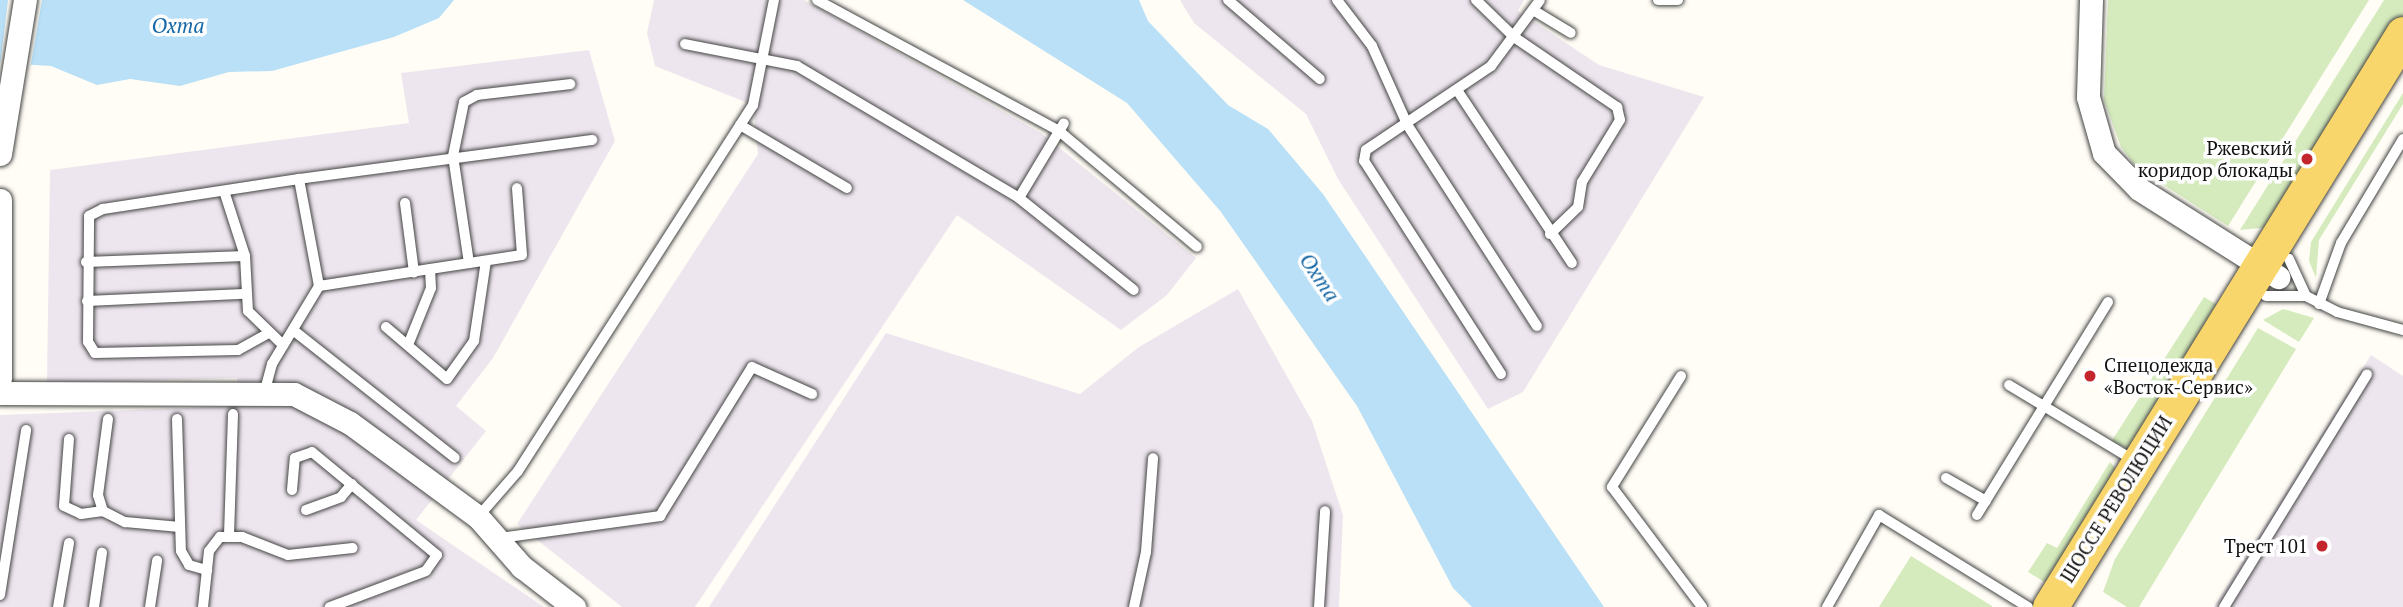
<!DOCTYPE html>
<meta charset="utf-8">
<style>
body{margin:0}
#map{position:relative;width:2403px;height:607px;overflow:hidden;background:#fffdf5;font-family:"PT Serif",serif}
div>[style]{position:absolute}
.industrial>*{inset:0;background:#eee6ef}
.green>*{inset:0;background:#d5ebbd}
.water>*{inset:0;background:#b9e0f7}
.pier>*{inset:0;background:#fffdf5}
.roads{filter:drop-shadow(0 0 2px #444) drop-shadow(0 0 2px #444)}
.lane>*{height:10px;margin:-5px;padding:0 5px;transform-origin:5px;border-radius:5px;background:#fff}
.street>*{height:23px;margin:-11.5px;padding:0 11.5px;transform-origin:11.5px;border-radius:11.5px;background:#fff}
.primary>*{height:35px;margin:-17.5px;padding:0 17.5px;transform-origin:17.5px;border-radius:17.5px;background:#f9d66b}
.dots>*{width:19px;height:19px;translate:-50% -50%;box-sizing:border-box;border:4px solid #fff;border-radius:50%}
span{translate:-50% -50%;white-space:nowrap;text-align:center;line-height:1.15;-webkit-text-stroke:7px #fff;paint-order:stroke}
.poi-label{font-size:19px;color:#111}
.right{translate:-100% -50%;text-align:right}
.left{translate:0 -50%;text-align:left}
.street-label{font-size:19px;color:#111}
.water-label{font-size:21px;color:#1768a6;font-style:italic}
</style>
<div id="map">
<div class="industrial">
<div style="clip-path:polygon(654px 0,804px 0,1041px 133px,1196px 258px,1167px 295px,1121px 330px,957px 215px,695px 607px,622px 607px,517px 524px,758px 154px,753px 105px,655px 66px,647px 33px)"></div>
<div style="clip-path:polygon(1180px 0,1524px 0,1518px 11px,1599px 65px,1704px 97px,1523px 392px,1488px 409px,1338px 179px,1306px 114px,1194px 23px)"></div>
<div style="clip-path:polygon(589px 50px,615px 141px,493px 358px,456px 406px,486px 431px,416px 520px,544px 607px,0 607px,0 415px,239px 406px,237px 378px,47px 383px,50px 170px,409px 123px,401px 73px)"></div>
<div style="clip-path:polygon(1238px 289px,1312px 421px,1343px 515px,1339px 607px,709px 607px,886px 333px,1080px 394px,1139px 347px)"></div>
<div style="clip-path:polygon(2371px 355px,2403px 376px,2403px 607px,2214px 607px)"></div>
</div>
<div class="green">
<div style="clip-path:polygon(2108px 0,2369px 0,2228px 226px,2137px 168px,2121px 147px,2104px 100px)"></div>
<div style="clip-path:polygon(2384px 0,2403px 0,2403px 17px,2270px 227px,2240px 230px)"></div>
<div style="clip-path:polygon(2403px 93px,2403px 104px,2319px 240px,2316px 278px,2309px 261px,2311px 242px)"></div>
<div style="clip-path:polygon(2204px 297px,2223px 308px,2128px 448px,2111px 442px)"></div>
<div style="clip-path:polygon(2283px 309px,2314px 318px,2299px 342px,2263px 320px)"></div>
<div style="clip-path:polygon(2258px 328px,2296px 349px,2139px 607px,2127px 607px,2103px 592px,2115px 559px)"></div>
<div style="clip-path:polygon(2110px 462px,2116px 469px,2051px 586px,2028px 572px,2047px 543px,2057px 548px)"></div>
<div style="clip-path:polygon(1911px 556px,1992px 606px,1992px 607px,1879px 607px)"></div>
</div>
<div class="water">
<div style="clip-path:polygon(0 0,454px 0,439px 18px,394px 37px,272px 71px,229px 72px,180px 86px,130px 79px,97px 85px,51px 66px,0 63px)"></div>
<div style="clip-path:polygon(963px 0,1139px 0,1148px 21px,1228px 105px,1268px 129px,1323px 194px,1604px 607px,1472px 607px,1453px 588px,1357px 406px,1221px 212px,1127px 103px)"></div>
</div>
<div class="pier">
<div style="clip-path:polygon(8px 0,42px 0,30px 69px,0 66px)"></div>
</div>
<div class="roads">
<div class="lane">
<div style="left:817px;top:0;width:275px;rotate:28.4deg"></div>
<div style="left:1059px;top:131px;width:180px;rotate:40deg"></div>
<div style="left:1228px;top:0;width:121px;rotate:40.7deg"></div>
<div style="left:1337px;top:0;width:58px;rotate:52.7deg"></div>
<div style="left:1372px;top:46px;width:88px;rotate:65.8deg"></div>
<div style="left:1408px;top:126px;width:238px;rotate:57.2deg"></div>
<div style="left:1476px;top:0;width:53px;rotate:44.2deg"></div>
<div style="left:1514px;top:37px;width:125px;rotate:34.2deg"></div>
<div style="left:1617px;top:107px;width:13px;rotate:77deg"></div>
<div style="left:1620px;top:120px;width:73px;rotate:121.5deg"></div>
<div style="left:1582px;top:182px;width:25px;rotate:99deg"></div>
<div style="left:1578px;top:207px;width:39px;rotate:136deg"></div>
<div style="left:1658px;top:0;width:20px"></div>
<div style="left:1533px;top:10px;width:44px;rotate:31.2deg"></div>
<div style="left:685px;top:44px;width:114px;rotate:11.1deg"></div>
<div style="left:797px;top:66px;width:258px;rotate:30.7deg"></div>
<div style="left:1019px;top:198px;width:147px;rotate:38.7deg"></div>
<div style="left:1459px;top:93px;width:204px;rotate:56.4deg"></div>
<div style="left:740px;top:125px;width:124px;rotate:30.5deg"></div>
<div style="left:225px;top:194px;width:65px;rotate:72.1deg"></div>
<div style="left:245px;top:256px;width:55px;rotate:86.9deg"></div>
<div style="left:248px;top:311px;width:49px;rotate:44.2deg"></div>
<div style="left:1019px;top:198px;width:87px;rotate:-59deg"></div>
<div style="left:405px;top:203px;width:70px;rotate:82.6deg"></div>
<div style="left:86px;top:262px;width:159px;rotate:-2.2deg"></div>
<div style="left:469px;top:263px;width:108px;rotate:-98.5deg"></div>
<div style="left:453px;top:156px;width:55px;rotate:-78.5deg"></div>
<div style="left:464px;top:102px;width:15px;rotate:-28deg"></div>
<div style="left:477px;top:95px;width:94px;rotate:-6.7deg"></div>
<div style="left:319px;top:286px;width:205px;rotate:-8.7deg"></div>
<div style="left:522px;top:255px;width:67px;rotate:-94.3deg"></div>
<div style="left:2266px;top:296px;width:40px"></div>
<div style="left:2306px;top:296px;width:41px;rotate:-114.7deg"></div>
<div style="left:2306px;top:296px;width:35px;rotate:27deg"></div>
<div style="left:2337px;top:312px;width:68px;rotate:15.3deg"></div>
<div style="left:87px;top:301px;width:157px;rotate:-2.6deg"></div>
<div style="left:2319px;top:304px;width:65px;rotate:-70.2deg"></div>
<div style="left:2341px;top:243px;width:121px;rotate:-59.2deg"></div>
<div style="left:386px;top:327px;width:80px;rotate:40.4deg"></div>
<div style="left:447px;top:379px;width:47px;rotate:-54.6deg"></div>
<div style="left:474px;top:341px;width:81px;rotate:-81.5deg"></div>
<div style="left:293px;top:330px;width:206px;rotate:38.3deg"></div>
<div style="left:267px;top:334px;width:33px;rotate:151deg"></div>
<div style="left:238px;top:350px;width:143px;rotate:178.8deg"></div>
<div style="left:95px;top:353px;width:13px;rotate:-122deg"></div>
<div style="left:88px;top:342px;width:126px;rotate:-89.5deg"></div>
<div style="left:89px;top:216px;width:16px;rotate:-27deg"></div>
<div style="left:103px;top:209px;width:198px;rotate:-8.7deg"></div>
<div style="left:299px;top:179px;width:296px;rotate:-7.6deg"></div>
<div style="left:408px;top:345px;width:61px;rotate:-68deg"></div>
<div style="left:431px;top:288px;width:19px;rotate:-93deg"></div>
<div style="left:1501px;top:374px;width:253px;rotate:-122.7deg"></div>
<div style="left:1364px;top:161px;width:11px;rotate:-80deg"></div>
<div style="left:1366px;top:150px;width:151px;rotate:-33.9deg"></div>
<div style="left:1491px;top:66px;width:82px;rotate:-53.4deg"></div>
<div style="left:1681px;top:376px;width:131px;rotate:121.9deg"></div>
<div style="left:1612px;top:487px;width:150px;rotate:53.1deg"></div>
<div style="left:2009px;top:385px;width:147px;rotate:31.1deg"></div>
<div style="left:265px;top:390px;width:27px;rotate:-75deg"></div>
<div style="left:272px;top:364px;width:91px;rotate:-58.9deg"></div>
<div style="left:319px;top:286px;width:109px;rotate:-100.6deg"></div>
<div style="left:108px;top:419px;width:77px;rotate:97.5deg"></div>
<div style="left:98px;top:495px;width:17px;rotate:73deg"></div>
<div style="left:103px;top:511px;width:25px;rotate:27deg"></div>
<div style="left:125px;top:522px;width:55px;rotate:5.2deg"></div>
<div style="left:177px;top:419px;width:132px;rotate:88.3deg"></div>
<div style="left:181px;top:551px;width:16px;rotate:60deg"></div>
<div style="left:189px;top:565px;width:19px;rotate:16deg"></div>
<div style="left:69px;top:439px;width:67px;rotate:94.3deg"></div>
<div style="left:64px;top:506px;width:19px;rotate:25deg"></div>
<div style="left:81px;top:514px;width:22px;rotate:-8deg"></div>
<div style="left:1946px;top:478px;width:46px;rotate:29.9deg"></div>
<div style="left:292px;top:490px;width:32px;rotate:-85deg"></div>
<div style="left:295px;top:458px;width:18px;rotate:-19deg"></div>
<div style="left:312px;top:452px;width:162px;rotate:39.5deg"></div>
<div style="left:437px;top:555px;width:19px;rotate:125deg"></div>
<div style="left:426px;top:571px;width:103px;rotate:159.4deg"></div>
<div style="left:306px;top:510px;width:37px;rotate:-20deg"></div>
<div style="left:341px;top:497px;width:17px;rotate:-50deg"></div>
<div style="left:1977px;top:515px;width:250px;rotate:-58.4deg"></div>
<div style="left:478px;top:517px;width:61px;rotate:-49deg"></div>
<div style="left:518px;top:471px;width:435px;rotate:-57.3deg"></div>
<div style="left:753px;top:105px;width:107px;rotate:-78.7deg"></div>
<div style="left:229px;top:535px;width:121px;rotate:-88.1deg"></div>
<div style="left:500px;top:538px;width:162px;rotate:-7.8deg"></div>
<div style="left:660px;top:516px;width:175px;rotate:-58.3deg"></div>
<div style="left:752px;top:367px;width:66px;rotate:24.2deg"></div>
<div style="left:0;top:595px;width:167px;rotate:-81deg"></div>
<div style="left:58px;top:607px;width:65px;rotate:-80.2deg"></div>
<div style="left:94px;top:607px;width:55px;rotate:-81.6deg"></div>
<div style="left:150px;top:607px;width:47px;rotate:-81.3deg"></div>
<div style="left:203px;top:607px;width:56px;rotate:-83.9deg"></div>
<div style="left:209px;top:551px;width:18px;rotate:-52deg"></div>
<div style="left:220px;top:537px;width:22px"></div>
<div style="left:242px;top:537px;width:49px;rotate:21.4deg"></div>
<div style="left:288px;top:555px;width:65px;rotate:-6.1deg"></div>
<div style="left:1134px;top:607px;width:56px;rotate:-77.7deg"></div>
<div style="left:1146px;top:552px;width:94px;rotate:-85.7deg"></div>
<div style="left:1319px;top:607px;width:96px;rotate:-86.4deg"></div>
<div style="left:1827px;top:607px;width:106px;rotate:-60.5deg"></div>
<div style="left:1879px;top:515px;width:175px;rotate:31.7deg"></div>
<div style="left:2224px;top:607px;width:273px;rotate:-58.4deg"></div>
</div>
<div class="street">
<div style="left:2091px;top:0;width:97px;rotate:91.8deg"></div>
<div style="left:2088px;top:97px;width:58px;rotate:74.1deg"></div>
<div style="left:2104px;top:153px;width:50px;rotate:45.8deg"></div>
<div style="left:2139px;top:189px;width:165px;rotate:32.3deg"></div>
<div style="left:0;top:154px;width:156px;rotate:-80.8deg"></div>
<div style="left:0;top:200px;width:178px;rotate:90deg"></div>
<div style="left:0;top:393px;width:294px;rotate:0.2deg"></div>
<div style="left:294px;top:394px;width:63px;rotate:27.4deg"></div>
<div style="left:350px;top:423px;width:159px;rotate:36.3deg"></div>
<div style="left:478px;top:517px;width:67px;rotate:48.7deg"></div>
<div style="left:522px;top:567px;width:66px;rotate:37.6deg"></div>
</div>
<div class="primary">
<div style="left:2050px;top:607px;width:673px;rotate:-58.36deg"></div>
</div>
</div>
<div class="dots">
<div style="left:2307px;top:159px;background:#c4262e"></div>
<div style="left:2090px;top:376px;background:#c4262e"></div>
<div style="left:2322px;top:546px;background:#c4262e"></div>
</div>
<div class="poi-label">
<span class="right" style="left:2293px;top:159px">Ржевский<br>коридор блокады</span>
<span class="left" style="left:2104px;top:376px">Спецодежда<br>«Восток-Сервис»</span>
<span class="right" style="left:2308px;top:546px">Трест 101</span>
</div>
<div class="street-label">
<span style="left:2116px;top:499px;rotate:-58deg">ШОССЕ РЕВОЛЮЦИИ</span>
</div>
<div class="water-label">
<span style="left:178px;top:25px">Охта</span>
<span style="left:1320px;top:277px;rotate:56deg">Охта</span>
</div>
</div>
